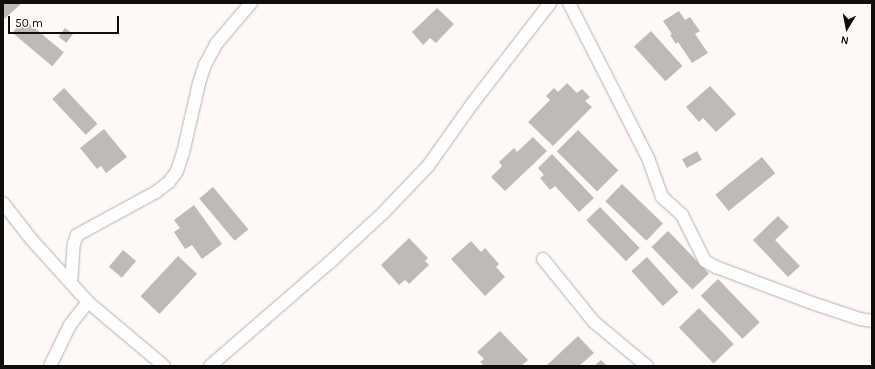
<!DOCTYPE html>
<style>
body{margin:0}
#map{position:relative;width:875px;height:369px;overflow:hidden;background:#fef9f7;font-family:Karla,sans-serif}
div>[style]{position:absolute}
.building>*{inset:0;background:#bfbab8;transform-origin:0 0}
.roads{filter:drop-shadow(0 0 1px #b6b1af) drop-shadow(0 0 1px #b6b1af)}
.street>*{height:12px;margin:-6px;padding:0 6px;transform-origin:6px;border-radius:6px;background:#fff}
span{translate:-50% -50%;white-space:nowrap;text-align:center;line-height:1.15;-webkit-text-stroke:3.5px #fff;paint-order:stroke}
.frame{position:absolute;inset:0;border:4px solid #0f0e0d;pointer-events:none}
.north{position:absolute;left:827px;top:8px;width:40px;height:40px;-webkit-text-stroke:3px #fff;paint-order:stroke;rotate:190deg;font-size:11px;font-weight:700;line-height:16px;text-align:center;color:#0f0e0d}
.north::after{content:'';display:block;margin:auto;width:14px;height:18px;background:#0f0e0d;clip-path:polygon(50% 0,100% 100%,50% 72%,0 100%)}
.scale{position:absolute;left:8px;top:16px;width:111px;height:18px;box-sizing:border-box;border:2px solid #0f0e0d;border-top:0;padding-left:5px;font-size:12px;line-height:14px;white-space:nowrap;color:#0f0e0d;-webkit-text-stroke:3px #fff;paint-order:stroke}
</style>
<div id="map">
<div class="building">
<div style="clip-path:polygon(3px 3px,20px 3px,21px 4px,3px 20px)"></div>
<div style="clip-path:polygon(437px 8px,454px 24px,436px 43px,430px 38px,423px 45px,412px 32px)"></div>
<div style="clip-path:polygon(679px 11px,685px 20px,690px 17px,700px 31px,695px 34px,708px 53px,692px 63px,678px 42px,676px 44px,670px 35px,672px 34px,663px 21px)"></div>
<div style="left:24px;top:19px;width:52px;height:18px;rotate:40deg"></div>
<div style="left:65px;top:28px;width:10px;height:11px;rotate:37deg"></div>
<div style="left:651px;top:31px;width:47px;height:23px;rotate:48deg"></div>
<div style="clip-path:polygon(567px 83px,577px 93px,582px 89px,590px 97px,585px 101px,592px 107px,553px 146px,528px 122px,550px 100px,546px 96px,554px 88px,558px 92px)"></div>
<div style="clip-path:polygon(710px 86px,736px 114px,716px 132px,703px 118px,699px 122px,686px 107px)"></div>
<div style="left:64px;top:88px;width:49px;height:16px;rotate:47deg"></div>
<div style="clip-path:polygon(104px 129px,127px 157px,106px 173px,101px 166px,97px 169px,80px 148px)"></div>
<div style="left:578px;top:130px;width:57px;height:30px;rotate:45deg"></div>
<div style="clip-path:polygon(533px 137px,547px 151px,505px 191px,491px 177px,502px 166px,499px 162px,514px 148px,517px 152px)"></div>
<div style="left:697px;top:151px;width:10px;height:17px;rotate:61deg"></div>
<div style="clip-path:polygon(552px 154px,594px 198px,579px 212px,555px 186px,550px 190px,540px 178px,544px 175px,538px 168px)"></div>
<div style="left:762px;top:157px;width:21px;height:60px;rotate:51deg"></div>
<div style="left:622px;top:184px;width:57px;height:24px;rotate:44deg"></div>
<div style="left:213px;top:187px;width:55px;height:18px;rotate:50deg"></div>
<div style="clip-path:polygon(194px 205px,222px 244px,202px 259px,192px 245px,185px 249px,174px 232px,180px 228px,174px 220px)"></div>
<div style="left:600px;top:207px;width:57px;height:19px;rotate:46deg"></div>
<div style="clip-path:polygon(778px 216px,789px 227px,775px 240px,800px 266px,788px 277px,753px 240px)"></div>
<div style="left:668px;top:231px;width:59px;height:23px;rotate:46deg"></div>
<div style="clip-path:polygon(409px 238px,428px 258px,425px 261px,429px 265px,409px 284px,405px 280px,399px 285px,381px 265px)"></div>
<div style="clip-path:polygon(471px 241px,481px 252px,485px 248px,499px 264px,496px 267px,505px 277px,485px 296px,451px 259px)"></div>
<div style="left:123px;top:250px;width:17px;height:22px;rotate:40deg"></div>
<div style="left:178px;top:256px;width:26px;height:55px;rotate:43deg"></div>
<div style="left:647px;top:257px;width:47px;height:21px;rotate:48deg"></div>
<div style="left:718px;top:279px;width:60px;height:24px;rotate:46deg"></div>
<div style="left:699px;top:308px;width:50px;height:28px;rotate:46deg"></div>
<div style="clip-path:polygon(500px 331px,528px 360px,521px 366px,484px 366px,480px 362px,484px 359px,477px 352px)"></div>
<div style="clip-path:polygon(578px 336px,594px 353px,579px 366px,546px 366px)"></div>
<div style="clip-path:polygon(601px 360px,607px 366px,594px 366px)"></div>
</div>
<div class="roads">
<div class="street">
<div style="left:569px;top:3px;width:174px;rotate:63deg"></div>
<div style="left:648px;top:158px;width:41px;rotate:70.3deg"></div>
<div style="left:662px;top:197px;width:27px;rotate:42deg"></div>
<div style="left:682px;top:215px;width:51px;rotate:63.4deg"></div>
<div style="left:705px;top:261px;width:13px;rotate:29deg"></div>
<div style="left:716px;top:267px;width:103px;rotate:20.6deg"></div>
<div style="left:812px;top:303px;width:51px;rotate:18.4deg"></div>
<div style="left:860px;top:319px;width:12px;rotate:9deg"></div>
<div style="left:3px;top:203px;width:46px;rotate:52.1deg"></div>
<div style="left:31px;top:239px;width:85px;rotate:47.9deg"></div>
<div style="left:88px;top:302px;width:99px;rotate:40.1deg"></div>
<div style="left:543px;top:259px;width:81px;rotate:51deg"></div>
<div style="left:594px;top:322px;width:69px;rotate:39.7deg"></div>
<div style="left:71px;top:283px;width:39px;rotate:-86deg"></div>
<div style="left:74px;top:244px;width:9px;rotate:-72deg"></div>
<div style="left:77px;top:235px;width:90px;rotate:-28.6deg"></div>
<div style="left:156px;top:192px;width:16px;rotate:-38deg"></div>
<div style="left:169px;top:182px;width:14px;rotate:-54deg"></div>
<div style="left:177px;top:171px;width:19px;rotate:-72deg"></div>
<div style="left:183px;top:153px;width:72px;rotate:-77.1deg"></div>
<div style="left:199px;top:83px;width:19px;rotate:-72deg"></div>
<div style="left:205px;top:65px;width:24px;rotate:-62deg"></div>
<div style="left:216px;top:44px;width:54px;rotate:-49.5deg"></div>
<div style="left:50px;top:366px;width:46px;rotate:-64deg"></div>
<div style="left:70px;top:325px;width:29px;rotate:-52deg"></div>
<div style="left:210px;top:366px;width:157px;rotate:-40.9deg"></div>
<div style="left:329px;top:263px;width:75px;rotate:-42.8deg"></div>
<div style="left:384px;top:212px;width:64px;rotate:-46.3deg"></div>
<div style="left:428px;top:166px;width:76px;rotate:-54.6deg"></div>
<div style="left:472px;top:104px;width:128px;rotate:-52.3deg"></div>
</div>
</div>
<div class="frame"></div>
<div class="north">N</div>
<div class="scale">50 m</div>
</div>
